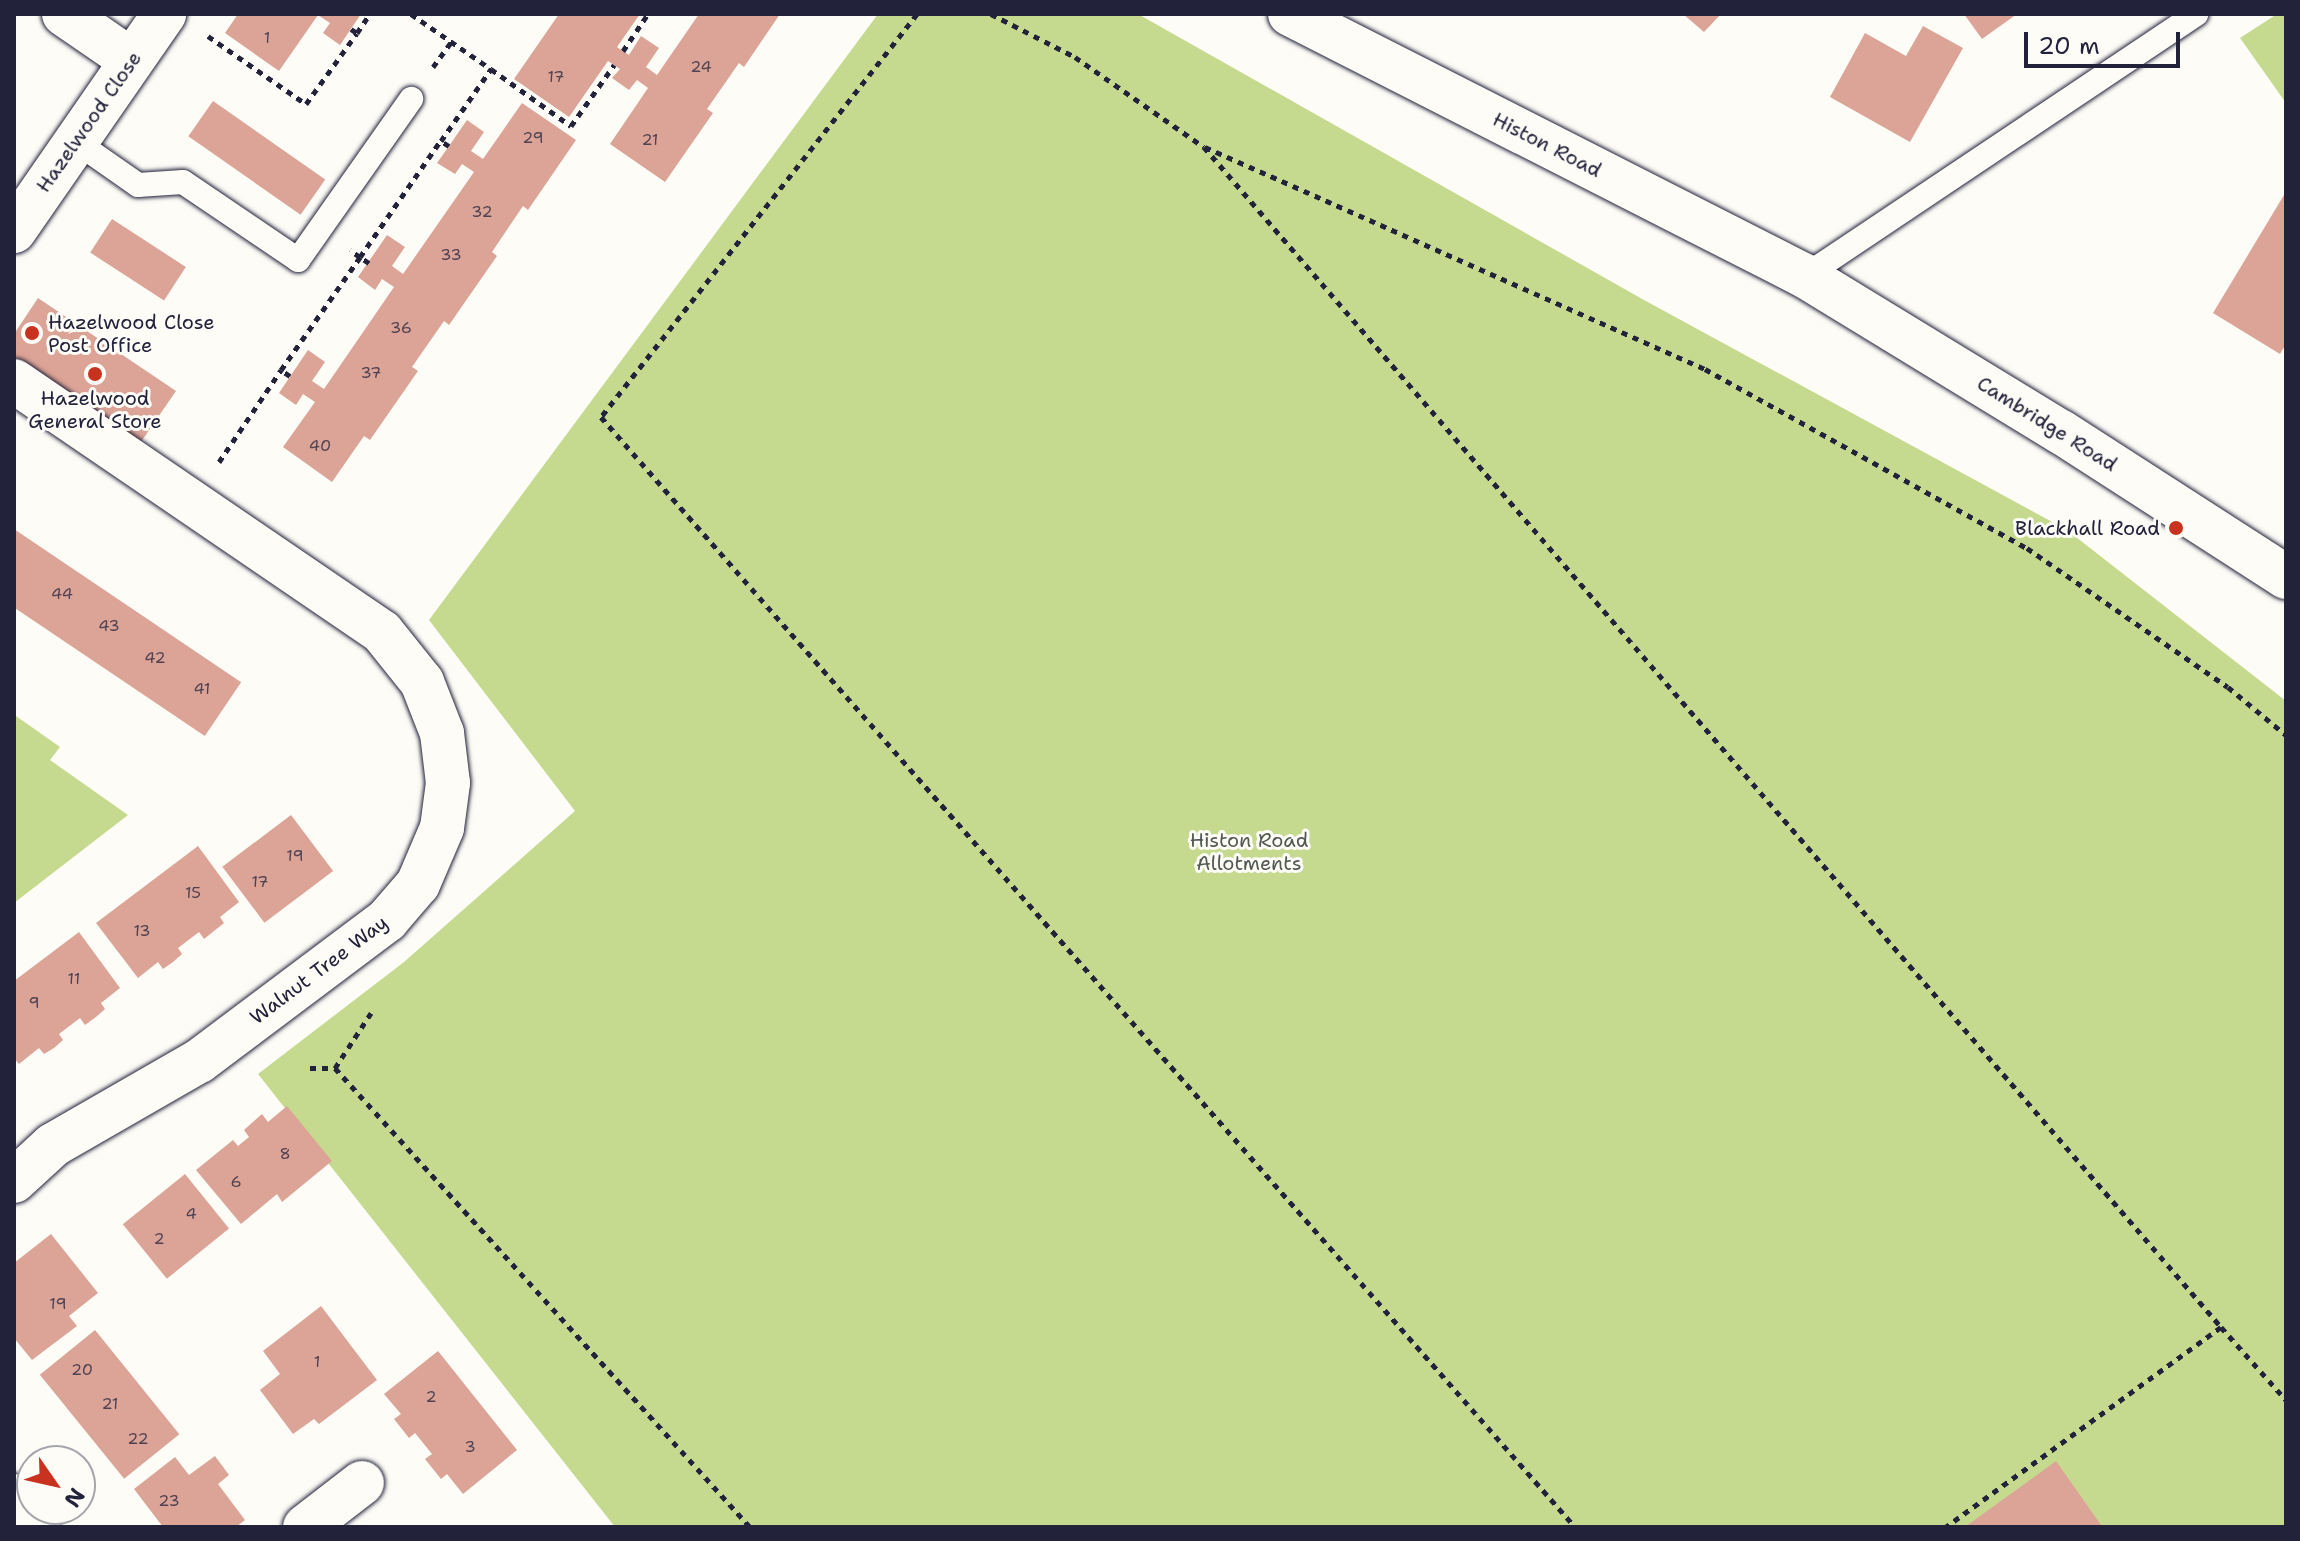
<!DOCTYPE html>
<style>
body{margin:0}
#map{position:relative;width:2300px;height:1541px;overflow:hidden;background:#fdfcf7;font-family:"Shantell Sans",sans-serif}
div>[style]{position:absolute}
.green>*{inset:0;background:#c5da8f}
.building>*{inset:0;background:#dca496;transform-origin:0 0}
.path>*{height:5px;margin-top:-2.5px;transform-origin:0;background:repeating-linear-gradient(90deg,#22223b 0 6px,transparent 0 12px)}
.roads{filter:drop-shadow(0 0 2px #22223b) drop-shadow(0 0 2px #22223b)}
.service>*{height:24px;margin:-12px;padding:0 12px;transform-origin:12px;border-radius:12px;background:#fdfcf7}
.minor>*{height:44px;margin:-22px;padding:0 22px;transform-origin:22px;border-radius:22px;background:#fdfcf7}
.secondary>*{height:44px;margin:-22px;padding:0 22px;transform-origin:22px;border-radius:22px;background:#fdfcf7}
.dots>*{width:22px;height:22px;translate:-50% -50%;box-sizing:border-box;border:4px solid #fdfcf7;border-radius:50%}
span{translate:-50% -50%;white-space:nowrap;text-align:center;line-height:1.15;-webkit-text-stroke:6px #fdfcf7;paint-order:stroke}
.number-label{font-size:16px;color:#504252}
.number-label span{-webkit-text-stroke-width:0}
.street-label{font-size:20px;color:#22223b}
.poi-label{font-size:20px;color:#22223b}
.left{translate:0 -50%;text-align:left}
.right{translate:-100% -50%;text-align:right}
.park-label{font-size:20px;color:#535954}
.frame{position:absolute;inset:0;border:16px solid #22223b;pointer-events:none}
.north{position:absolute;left:16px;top:1445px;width:80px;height:80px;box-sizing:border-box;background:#fdfcf7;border:2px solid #a5a5ac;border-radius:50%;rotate:124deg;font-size:22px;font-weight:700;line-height:32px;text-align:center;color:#22223b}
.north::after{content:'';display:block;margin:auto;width:28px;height:36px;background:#c8321e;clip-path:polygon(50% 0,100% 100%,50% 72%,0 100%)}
.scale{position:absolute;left:2024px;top:32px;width:156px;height:36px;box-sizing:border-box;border:4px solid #22223b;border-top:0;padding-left:10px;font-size:24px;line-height:28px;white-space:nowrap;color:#22223b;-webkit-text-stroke:6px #fdfcf7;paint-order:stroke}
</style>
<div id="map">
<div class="green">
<div style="clip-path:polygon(878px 14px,1138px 14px,1644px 300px,2067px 530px,2286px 701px,2286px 1527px,615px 1527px,258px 1074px,404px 962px,575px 811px,429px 620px)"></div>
<div style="clip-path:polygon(2277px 14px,2286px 14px,2286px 103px,2240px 38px)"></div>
<div style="clip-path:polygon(16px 716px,60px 747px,50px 760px,128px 815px,14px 903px)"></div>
</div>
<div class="building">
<div style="clip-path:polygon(238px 14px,361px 14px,340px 45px,323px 33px,330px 23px,318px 15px,279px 71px,225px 33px)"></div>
<div style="clip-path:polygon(559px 14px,640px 14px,617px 47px,629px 55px,641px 36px,659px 48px,646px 67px,657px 75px,699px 14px,780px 14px,744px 67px,739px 63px,707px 109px,713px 113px,665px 182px,610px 144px,648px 88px,637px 80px,629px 90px,612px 78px,620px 69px,608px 61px,569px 117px,514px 79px)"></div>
<div style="clip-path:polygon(1683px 14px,1721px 14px,1704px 32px)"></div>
<div style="clip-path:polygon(1964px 14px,2017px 14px,1982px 39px)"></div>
<div style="clip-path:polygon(1923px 26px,1963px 48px,1910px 142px,1830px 97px,1865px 33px,1906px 56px)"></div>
<div style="left:213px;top:101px;width:137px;height:43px;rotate:35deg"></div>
<div style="clip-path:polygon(522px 103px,576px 140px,528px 210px,523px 206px,492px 252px,497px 256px,449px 325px,444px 321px,412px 367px,418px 371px,370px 440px,364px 436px,332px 482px,283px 447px,315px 402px,303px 394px,296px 405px,279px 393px,308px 350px,325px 362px,312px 381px,324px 389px,394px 287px,382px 279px,375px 290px,358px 277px,387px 235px,405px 247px,392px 266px,403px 274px,474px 172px,462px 164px,455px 174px,437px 163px,449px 146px,467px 120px,484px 132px,471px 151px,483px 159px)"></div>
<div style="clip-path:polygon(2284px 195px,2286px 344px,2280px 354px,2213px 313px)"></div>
<div style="left:112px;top:219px;width:88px;height:40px;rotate:33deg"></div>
<div style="clip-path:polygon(38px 298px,176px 391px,141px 442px,14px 357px,14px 334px)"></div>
<div style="left:14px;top:529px;width:274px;height:65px;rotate:34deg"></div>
<div style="left:291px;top:815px;width:70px;height:86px;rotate:53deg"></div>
<div style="clip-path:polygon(198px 846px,239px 902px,220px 917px,224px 923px,204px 939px,199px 932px,178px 948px,182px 954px,173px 962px,163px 969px,158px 962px,138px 978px,96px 923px)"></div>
<div style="clip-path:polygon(79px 932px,120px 988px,101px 1003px,105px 1009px,96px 1017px,85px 1025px,80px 1018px,59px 1034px,63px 1040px,54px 1048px,44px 1054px,39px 1048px,19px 1064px,14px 1058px,14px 981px)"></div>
<div style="clip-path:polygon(287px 1106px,332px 1161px,282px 1202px,277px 1194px,241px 1224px,196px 1170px,233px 1140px,238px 1146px,249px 1137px,244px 1130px,262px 1114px,268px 1122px)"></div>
<div style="left:185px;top:1174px;width:70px;height:80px;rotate:51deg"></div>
<div style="clip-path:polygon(51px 1234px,98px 1293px,69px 1316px,77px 1326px,32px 1360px,14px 1338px,14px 1263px)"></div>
<div style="clip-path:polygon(321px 1306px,377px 1380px,319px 1424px,314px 1419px,293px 1434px,260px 1390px,280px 1374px,263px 1351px)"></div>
<div style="left:95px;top:1330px;width:134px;height:71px;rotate:51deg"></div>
<div style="clip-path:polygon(438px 1351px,517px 1450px,463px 1494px,447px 1474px,441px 1479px,425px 1459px,432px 1454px,415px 1433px,409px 1438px,394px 1419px,401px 1414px,384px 1394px)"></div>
<div style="clip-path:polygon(215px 1456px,229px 1475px,218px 1484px,245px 1520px,236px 1527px,163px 1527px,134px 1489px,175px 1457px,189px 1475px)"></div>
<div style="clip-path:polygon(2056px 1461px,2101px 1525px,2098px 1527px,1965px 1527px)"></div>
</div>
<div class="path">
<div style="left:411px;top:14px;width:97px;rotate:34.5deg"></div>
<div style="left:917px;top:14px;width:512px;rotate:128.1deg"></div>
<div style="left:601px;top:417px;width:1477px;rotate:48.73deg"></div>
<div style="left:991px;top:14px;width:94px;rotate:27.1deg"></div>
<div style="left:1075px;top:57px;width:157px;rotate:34.9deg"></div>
<div style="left:1204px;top:147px;width:1558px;rotate:49.24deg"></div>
<div style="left:2221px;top:1327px;width:340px;rotate:144deg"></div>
<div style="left:351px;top:29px;width:7px;rotate:34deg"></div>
<div style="left:357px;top:33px;width:23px;rotate:-56deg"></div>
<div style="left:208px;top:36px;width:119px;rotate:34.8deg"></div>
<div style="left:306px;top:104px;width:87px;rotate:-54.3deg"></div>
<div style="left:623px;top:51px;width:45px;rotate:-56deg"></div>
<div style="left:433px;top:67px;width:31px;rotate:-54deg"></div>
<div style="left:449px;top:146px;width:9px;rotate:-148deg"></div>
<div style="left:441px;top:141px;width:88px;rotate:-55.2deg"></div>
<div style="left:491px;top:69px;width:98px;rotate:35.5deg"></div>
<div style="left:571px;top:126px;width:75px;rotate:-54.8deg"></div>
<div style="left:1205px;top:147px;width:547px;rotate:23.94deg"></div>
<div style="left:1705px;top:369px;width:368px;rotate:29.1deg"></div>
<div style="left:2027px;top:548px;width:244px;rotate:34.7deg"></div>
<div style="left:2228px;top:687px;width:75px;rotate:39.6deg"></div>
<div style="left:369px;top:263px;width:11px;rotate:-146deg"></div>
<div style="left:360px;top:257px;width:142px;rotate:-55.3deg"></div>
<div style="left:290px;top:376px;width:11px;rotate:-146deg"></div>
<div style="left:281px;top:370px;width:138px;rotate:-55deg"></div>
<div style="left:360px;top:257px;width:12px;rotate:-145deg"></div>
<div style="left:219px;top:462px;width:111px;rotate:-56deg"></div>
<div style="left:310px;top:1068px;width:25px"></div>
<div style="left:335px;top:1068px;width:619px;rotate:47.88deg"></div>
<div style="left:335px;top:1068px;width:66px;rotate:-56.8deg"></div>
<div style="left:2221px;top:1327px;width:98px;rotate:48.3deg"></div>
</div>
<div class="roads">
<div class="service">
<div style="left:75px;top:141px;width:77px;rotate:34.9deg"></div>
<div style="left:138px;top:185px;width:45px;rotate:-3.8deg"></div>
<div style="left:183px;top:182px;width:139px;rotate:34.1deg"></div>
<div style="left:298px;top:260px;width:197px;rotate:-54.9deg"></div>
<div style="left:1805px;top:276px;width:471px;rotate:-33.8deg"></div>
</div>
<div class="minor">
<div style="left:64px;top:14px;width:81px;rotate:34.5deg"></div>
<div style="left:14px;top:231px;width:264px;rotate:-55.3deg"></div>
<div style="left:14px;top:381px;width:445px;rotate:34.3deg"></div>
<div style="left:382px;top:632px;width:64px;rotate:51.3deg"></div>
<div style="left:422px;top:682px;width:55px;rotate:68.6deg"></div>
<div style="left:442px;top:733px;width:50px;rotate:83.2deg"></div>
<div style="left:448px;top:783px;width:45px;rotate:97.6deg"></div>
<div style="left:442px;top:828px;width:61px;rotate:113.2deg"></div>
<div style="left:418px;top:884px;width:48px;rotate:130.7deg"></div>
<div style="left:387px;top:920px;width:235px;rotate:143.1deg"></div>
<div style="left:199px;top:1061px;width:168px;rotate:150.1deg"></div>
<div style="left:53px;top:1145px;width:53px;rotate:137.3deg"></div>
<div style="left:14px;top:1496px;width:39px;rotate:53deg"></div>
<div style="left:305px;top:1527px;width:72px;rotate:-37.7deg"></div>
</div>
<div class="secondary">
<div style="left:1290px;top:14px;width:578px;rotate:26.96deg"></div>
<div style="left:1805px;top:276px;width:300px;rotate:31.4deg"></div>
<div style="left:2061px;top:432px;width:268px;rotate:32.8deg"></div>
</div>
</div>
<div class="dots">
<div style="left:32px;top:333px;background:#c8321e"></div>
<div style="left:95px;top:374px;background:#c8321e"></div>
<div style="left:2176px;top:528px;background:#c8321e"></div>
</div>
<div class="number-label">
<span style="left:267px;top:38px">1</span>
<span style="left:701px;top:67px">24</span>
<span style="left:556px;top:77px">17</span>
<span style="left:533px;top:138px">29</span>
<span style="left:650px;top:140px">21</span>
<span style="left:482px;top:212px">32</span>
<span style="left:451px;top:255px">33</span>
<span style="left:401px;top:328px">36</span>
<span style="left:371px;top:373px">37</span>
<span style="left:320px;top:446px">40</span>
<span style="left:62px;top:594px">44</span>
<span style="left:109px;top:626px">43</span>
<span style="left:155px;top:658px">42</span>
<span style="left:202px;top:689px">41</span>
<span style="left:295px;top:856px">19</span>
<span style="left:260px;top:882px">17</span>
<span style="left:193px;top:893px">15</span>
<span style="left:142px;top:931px">13</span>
<span style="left:74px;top:979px">11</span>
<span style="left:34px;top:1003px">9</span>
<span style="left:285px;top:1154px">8</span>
<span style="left:236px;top:1182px">6</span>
<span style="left:191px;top:1214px">4</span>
<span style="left:159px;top:1239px">2</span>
<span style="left:58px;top:1304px">19</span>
<span style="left:317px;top:1362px">1</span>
<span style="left:82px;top:1370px">20</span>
<span style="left:431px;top:1397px">2</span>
<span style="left:110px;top:1404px">21</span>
<span style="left:138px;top:1439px">22</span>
<span style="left:470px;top:1447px">3</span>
<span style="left:169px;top:1501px">23</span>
</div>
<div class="street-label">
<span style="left:89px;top:122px;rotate:-55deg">Hazelwood Close</span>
<span style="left:1547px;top:145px;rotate:27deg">Histon Road</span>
<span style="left:2047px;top:424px;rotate:32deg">Cambridge Road</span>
<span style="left:319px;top:970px;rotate:-37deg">Walnut Tree Way</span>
</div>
<div class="poi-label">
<span class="left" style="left:48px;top:334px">Hazelwood Close<br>Post Office</span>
<span style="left:95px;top:410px">Hazelwood<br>General Store</span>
<span class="right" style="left:2160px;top:528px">Blackhall Road</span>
</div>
<div class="park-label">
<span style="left:1249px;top:852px">Histon Road<br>Allotments</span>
</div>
<div class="frame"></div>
<div class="north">N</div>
<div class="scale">20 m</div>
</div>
